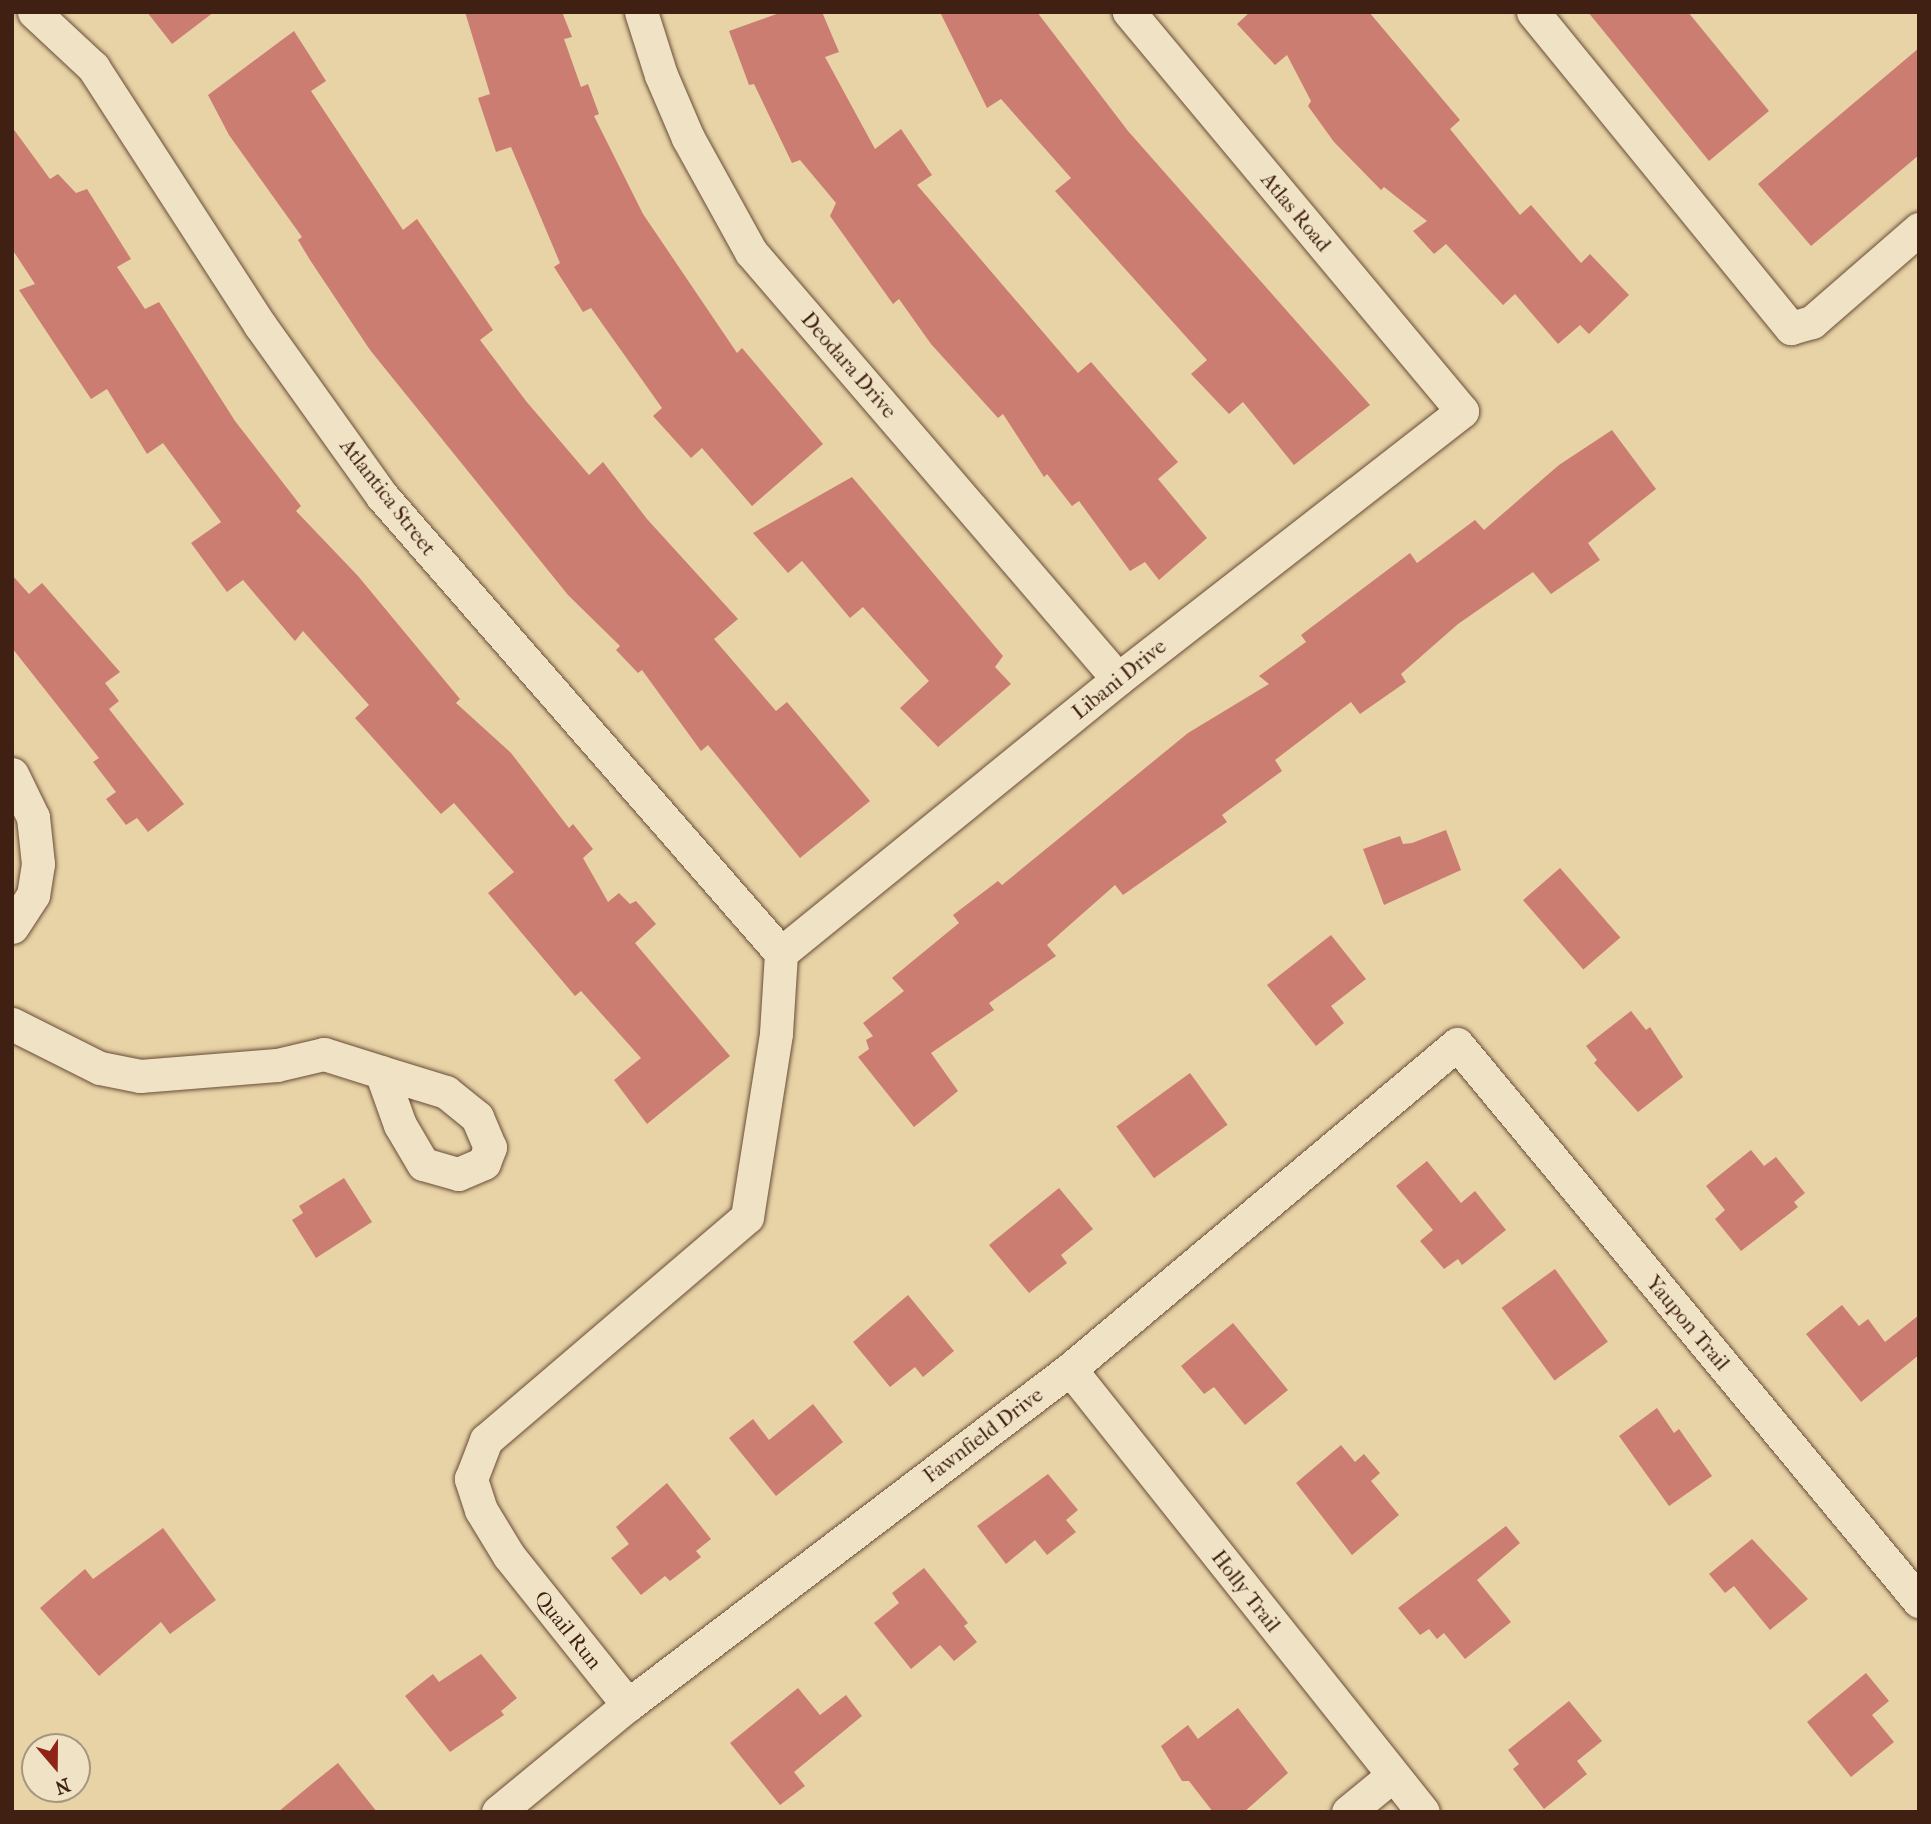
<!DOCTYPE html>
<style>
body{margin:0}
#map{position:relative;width:1931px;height:1824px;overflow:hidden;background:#e7d3a6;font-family:"IM FELL French Canon",serif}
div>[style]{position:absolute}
.building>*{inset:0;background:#cc7d71;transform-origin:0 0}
.roads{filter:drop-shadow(0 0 2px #6a4d38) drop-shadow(0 0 2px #6a4d38)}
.minor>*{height:33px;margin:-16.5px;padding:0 16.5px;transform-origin:16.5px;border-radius:16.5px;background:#efe2c5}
span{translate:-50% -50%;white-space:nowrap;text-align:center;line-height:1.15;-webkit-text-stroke:7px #efe2c5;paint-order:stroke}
.street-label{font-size:21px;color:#402013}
.frame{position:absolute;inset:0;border:14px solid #402013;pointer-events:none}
.north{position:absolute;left:21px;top:1733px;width:70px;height:70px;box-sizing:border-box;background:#efe2c5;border:2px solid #a9947e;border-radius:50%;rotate:160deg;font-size:19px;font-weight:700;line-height:28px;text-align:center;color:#402013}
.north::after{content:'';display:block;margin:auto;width:24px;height:32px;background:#8f2418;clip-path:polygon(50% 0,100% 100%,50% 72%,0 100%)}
</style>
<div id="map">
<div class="building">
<div style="clip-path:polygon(147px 12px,214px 12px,172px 44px)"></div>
<div style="clip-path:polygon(465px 12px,562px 12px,572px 37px,564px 39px,581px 87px,588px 84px,599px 114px,594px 116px,643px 214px,737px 353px,742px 348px,823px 444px,752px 506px,702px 448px,691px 458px,653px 416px,662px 408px,591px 308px,583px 312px,554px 267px,560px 263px,511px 147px,496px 152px,478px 98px,490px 94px)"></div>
<div style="clip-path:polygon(782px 12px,822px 12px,839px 52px,825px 57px,875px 149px,901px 129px,932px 175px,917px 185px,1078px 373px,1091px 362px,1178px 462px,1158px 479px,1207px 538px,1159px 580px,1145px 562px,1130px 571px,1079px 501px,1072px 506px,1047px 474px,1044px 477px,1003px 414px,998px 418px,931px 344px,899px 299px,893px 304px,830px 216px,836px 203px,800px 160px,792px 163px,754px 84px,749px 85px,729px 31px)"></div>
<div style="clip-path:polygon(940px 12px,1037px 12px,1128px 131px,1370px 405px,1294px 465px,1243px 402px,1229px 414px,1191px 374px,1207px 360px,1055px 191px,1071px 178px,1001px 99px,987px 108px)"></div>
<div style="clip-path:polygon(1250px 12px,1369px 12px,1460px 120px,1450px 129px,1520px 215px,1531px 205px,1581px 263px,1590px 254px,1629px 295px,1589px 334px,1580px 325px,1558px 344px,1515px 294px,1503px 305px,1446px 244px,1434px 254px,1413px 231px,1427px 221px,1384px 187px,1381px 190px,1334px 142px,1308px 106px,1311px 101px,1287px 55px,1275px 65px,1237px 24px)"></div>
<div style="clip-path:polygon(1588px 12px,1688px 12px,1769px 111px,1709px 161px)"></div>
<div style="clip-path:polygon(294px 31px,326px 81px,311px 91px,403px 230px,417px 219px,493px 330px,480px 340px,526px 401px,589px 475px,603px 462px,647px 519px,738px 619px,714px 639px,776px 711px,787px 702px,870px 801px,800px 858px,708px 745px,701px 751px,642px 670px,638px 673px,616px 650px,620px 646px,568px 595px,370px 350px,310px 260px,298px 240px,302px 237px,229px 135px,208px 95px)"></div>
<div style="clip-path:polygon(1919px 48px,1919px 155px,1811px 246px,1758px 184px)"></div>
<div style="clip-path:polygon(12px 127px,50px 179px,58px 174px,76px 193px,87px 189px,131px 259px,117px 267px,145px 309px,159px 302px,235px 421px,301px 506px,296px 511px,358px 576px,460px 699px,456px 703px,511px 753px,569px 828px,573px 824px,593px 849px,583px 858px,608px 902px,619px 893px,630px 904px,636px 901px,656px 924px,635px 943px,730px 1056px,647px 1124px,614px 1080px,641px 1058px,581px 991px,575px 996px,488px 893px,514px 872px,454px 803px,441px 814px,355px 718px,369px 705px,303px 631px,295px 641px,243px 580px,227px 592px,191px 543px,221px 522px,163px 443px,147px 454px,107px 389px,91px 399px,19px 290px,35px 284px,12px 249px)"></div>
<div style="clip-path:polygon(1612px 430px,1656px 489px,1588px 543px,1600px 560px,1551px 594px,1533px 572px,1458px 624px,1401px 674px,1406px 682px,1360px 714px,1351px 702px,1275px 760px,1282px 771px,1222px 815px,1227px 822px,1123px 895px,1115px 885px,1047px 945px,1056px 956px,989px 1003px,994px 1010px,931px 1053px,958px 1091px,914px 1127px,858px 1057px,869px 1049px,866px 1040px,873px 1036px,863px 1023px,904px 991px,892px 978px,959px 923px,953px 915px,998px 881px,1002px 885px,1188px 733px,1269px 684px,1259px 676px,1306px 642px,1301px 635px,1410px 553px,1417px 563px,1475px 520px,1484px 530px,1559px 465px)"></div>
<div style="clip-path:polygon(852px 477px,1003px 656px,995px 667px,1011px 684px,938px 747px,900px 708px,929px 681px,863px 607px,850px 618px,802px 561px,788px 573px,753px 533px)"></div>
<div style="clip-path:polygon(12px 575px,29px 594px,42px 583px,120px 672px,105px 683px,119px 701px,109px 709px,184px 804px,148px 832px,137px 818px,126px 825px,106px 799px,116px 792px,93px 762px,99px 758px,12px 648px)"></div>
<div style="clip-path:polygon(1446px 830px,1461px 870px,1384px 905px,1363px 849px,1400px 836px,1403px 844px,1412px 843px)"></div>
<div style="left:1560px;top:868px;width:92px;height:49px;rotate:49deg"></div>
<div style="clip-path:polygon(1331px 935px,1366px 979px,1331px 1006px,1344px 1023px,1316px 1046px,1267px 985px)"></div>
<div style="clip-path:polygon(1631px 1011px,1646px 1030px,1650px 1027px,1683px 1077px,1638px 1112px,1594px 1063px,1597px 1060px,1586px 1046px)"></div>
<div style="left:1190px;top:1073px;width:64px;height:91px;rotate:54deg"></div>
<div style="clip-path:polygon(1751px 1150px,1764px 1166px,1776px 1157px,1805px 1193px,1794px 1202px,1798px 1207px,1741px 1251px,1715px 1219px,1725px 1210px,1706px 1186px)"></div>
<div style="clip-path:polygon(1427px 1161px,1461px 1203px,1475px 1191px,1506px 1230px,1462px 1265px,1458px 1259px,1444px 1269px,1420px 1241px,1433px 1230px,1396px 1186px)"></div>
<div style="clip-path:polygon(344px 1178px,372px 1222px,316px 1258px,292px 1220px,303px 1213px,299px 1206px)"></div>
<div style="clip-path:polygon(1059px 1188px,1093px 1229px,1061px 1255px,1067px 1263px,1029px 1293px,989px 1245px)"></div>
<div style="left:1555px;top:1269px;width:90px;height:66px;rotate:54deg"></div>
<div style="clip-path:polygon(908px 1295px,954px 1351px,923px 1377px,915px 1367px,890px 1387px,853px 1342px)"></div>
<div style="clip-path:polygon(1842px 1305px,1859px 1326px,1868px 1319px,1885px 1342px,1919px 1315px,1919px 1355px,1861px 1402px,1806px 1334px)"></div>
<div style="clip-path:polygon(1233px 1323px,1288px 1390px,1245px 1425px,1214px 1387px,1204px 1394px,1181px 1366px)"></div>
<div style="clip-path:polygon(813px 1404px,843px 1442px,776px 1496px,729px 1438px,753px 1419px,769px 1440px)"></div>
<div style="clip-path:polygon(1657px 1408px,1674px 1433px,1679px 1429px,1712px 1476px,1669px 1506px,1619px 1436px)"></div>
<div style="clip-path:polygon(1341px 1445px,1355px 1462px,1364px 1454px,1380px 1473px,1371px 1481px,1399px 1515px,1352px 1555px,1296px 1483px)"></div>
<div style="clip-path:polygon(1048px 1474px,1078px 1510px,1066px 1520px,1076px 1532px,1047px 1555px,1035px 1540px,1006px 1564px,977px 1526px)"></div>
<div style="clip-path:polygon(667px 1483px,711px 1539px,696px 1551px,701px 1557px,670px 1581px,665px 1576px,641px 1595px,611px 1558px,629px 1544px,616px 1527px)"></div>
<div style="clip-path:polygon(1506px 1526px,1520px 1543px,1477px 1580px,1511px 1622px,1465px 1659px,1444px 1633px,1437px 1639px,1429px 1629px,1420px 1635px,1398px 1608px)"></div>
<div style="clip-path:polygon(163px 1528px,216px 1600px,170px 1634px,161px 1622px,99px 1676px,40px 1608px,85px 1569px,93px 1579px)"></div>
<div style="clip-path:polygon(1752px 1539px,1808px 1599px,1770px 1630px,1734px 1586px,1725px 1593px,1709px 1574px)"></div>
<div style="clip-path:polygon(924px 1568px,968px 1623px,964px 1626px,977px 1642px,954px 1661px,940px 1645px,911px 1669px,874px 1623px,899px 1603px,892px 1593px)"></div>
<div style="clip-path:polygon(481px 1654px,517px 1698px,501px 1711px,504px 1715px,450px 1752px,405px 1696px,433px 1674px,439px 1682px)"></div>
<div style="clip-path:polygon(1866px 1673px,1889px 1701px,1872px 1715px,1894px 1742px,1851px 1777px,1807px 1722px)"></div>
<div style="clip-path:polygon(798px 1688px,820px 1715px,846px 1695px,862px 1716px,794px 1772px,805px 1786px,780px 1805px,730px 1743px)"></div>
<div style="clip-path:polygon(1569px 1701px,1602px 1741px,1577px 1761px,1587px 1774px,1544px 1809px,1513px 1769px,1519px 1764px,1508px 1750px)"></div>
<div style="clip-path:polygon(1238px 1708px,1288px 1773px,1244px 1812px,1213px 1812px,1189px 1781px,1182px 1781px,1161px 1746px,1188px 1725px,1198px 1739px)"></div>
<div style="clip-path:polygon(338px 1763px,377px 1812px,278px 1812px,313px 1783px)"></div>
</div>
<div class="roads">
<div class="minor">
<div style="left:34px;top:12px;width:81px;rotate:43deg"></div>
<div style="left:93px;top:67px;width:307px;rotate:57.1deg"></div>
<div style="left:260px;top:325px;width:210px;rotate:54.5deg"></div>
<div style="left:382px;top:496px;width:607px;rotate:48.88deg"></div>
<div style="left:641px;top:12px;width:66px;rotate:72.4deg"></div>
<div style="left:661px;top:75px;width:69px;rotate:66.8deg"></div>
<div style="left:688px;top:138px;width:130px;rotate:61.1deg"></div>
<div style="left:751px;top:252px;width:563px;rotate:49.32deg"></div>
<div style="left:1533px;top:12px;width:408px;rotate:50.8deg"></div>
<div style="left:1791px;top:328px;width:22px;rotate:-16deg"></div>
<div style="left:1812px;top:322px;width:142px;rotate:-41deg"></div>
<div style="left:12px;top:774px;width:48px;rotate:64deg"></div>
<div style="left:33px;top:817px;width:47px;rotate:83.9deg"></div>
<div style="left:38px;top:864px;width:31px;rotate:99deg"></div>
<div style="left:33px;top:895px;width:38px;rotate:123deg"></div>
<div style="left:781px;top:953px;width:434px;rotate:-39.1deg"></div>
<div style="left:1118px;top:679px;width:436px;rotate:-37.9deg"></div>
<div style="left:1462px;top:411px;width:520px;rotate:-129.85deg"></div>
<div style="left:12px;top:1024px;width:98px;rotate:26.6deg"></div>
<div style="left:100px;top:1068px;width:41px;rotate:11.3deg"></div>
<div style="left:140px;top:1076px;width:137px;rotate:-4.6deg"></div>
<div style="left:277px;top:1065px;width:48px;rotate:-13.2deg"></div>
<div style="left:324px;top:1054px;width:60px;rotate:17.5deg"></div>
<div style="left:381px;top:1072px;width:68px;rotate:17.1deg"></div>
<div style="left:446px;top:1092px;width:40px;rotate:39deg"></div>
<div style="left:477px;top:1117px;width:33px;rotate:67deg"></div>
<div style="left:490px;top:1147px;width:17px;rotate:111deg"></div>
<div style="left:484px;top:1163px;width:28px;rotate:157deg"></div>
<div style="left:458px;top:1174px;width:36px;rotate:-164deg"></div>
<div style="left:423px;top:1164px;width:45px;rotate:-120.5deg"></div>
<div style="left:400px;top:1125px;width:56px;rotate:-109.7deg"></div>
<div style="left:1070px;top:1369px;width:566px;rotate:51.45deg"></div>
<div style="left:628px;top:1705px;width:191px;rotate:-128.6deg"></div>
<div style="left:509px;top:1556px;width:54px;rotate:-121.3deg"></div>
<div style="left:481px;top:1510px;width:33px;rotate:-108deg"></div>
<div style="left:471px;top:1479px;width:42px;rotate:-69deg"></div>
<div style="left:486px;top:1440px;width:343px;rotate:-40.5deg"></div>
<div style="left:747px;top:1217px;width:186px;rotate:-81deg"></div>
<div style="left:776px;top:1033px;width:80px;rotate:-86.4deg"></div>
<div style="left:498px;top:1812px;width:168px;rotate:-39.5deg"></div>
<div style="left:628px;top:1705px;width:555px;rotate:-37.24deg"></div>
<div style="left:1070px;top:1369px;width:505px;rotate:-40.02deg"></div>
<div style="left:1457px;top:1044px;width:724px;rotate:50.33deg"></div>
<div style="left:1348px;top:1812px;width:58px;rotate:-39.4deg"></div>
</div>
</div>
<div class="street-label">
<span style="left:1296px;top:212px;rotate:50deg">Atlas Road</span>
<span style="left:849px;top:365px;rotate:49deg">Deodara Drive</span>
<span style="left:388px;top:497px;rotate:52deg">Atlantica Street</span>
<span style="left:1119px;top:679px;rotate:-39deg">Libani Drive</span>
<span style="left:1688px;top:1323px;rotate:50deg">Yaupon Trail</span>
<span style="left:983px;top:1435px;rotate:-37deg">Fawnfield Drive</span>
<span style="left:1246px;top:1591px;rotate:52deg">Holly Trail</span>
<span style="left:568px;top:1630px;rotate:51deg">Quail Run</span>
</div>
<div class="frame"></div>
<div class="north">N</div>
</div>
